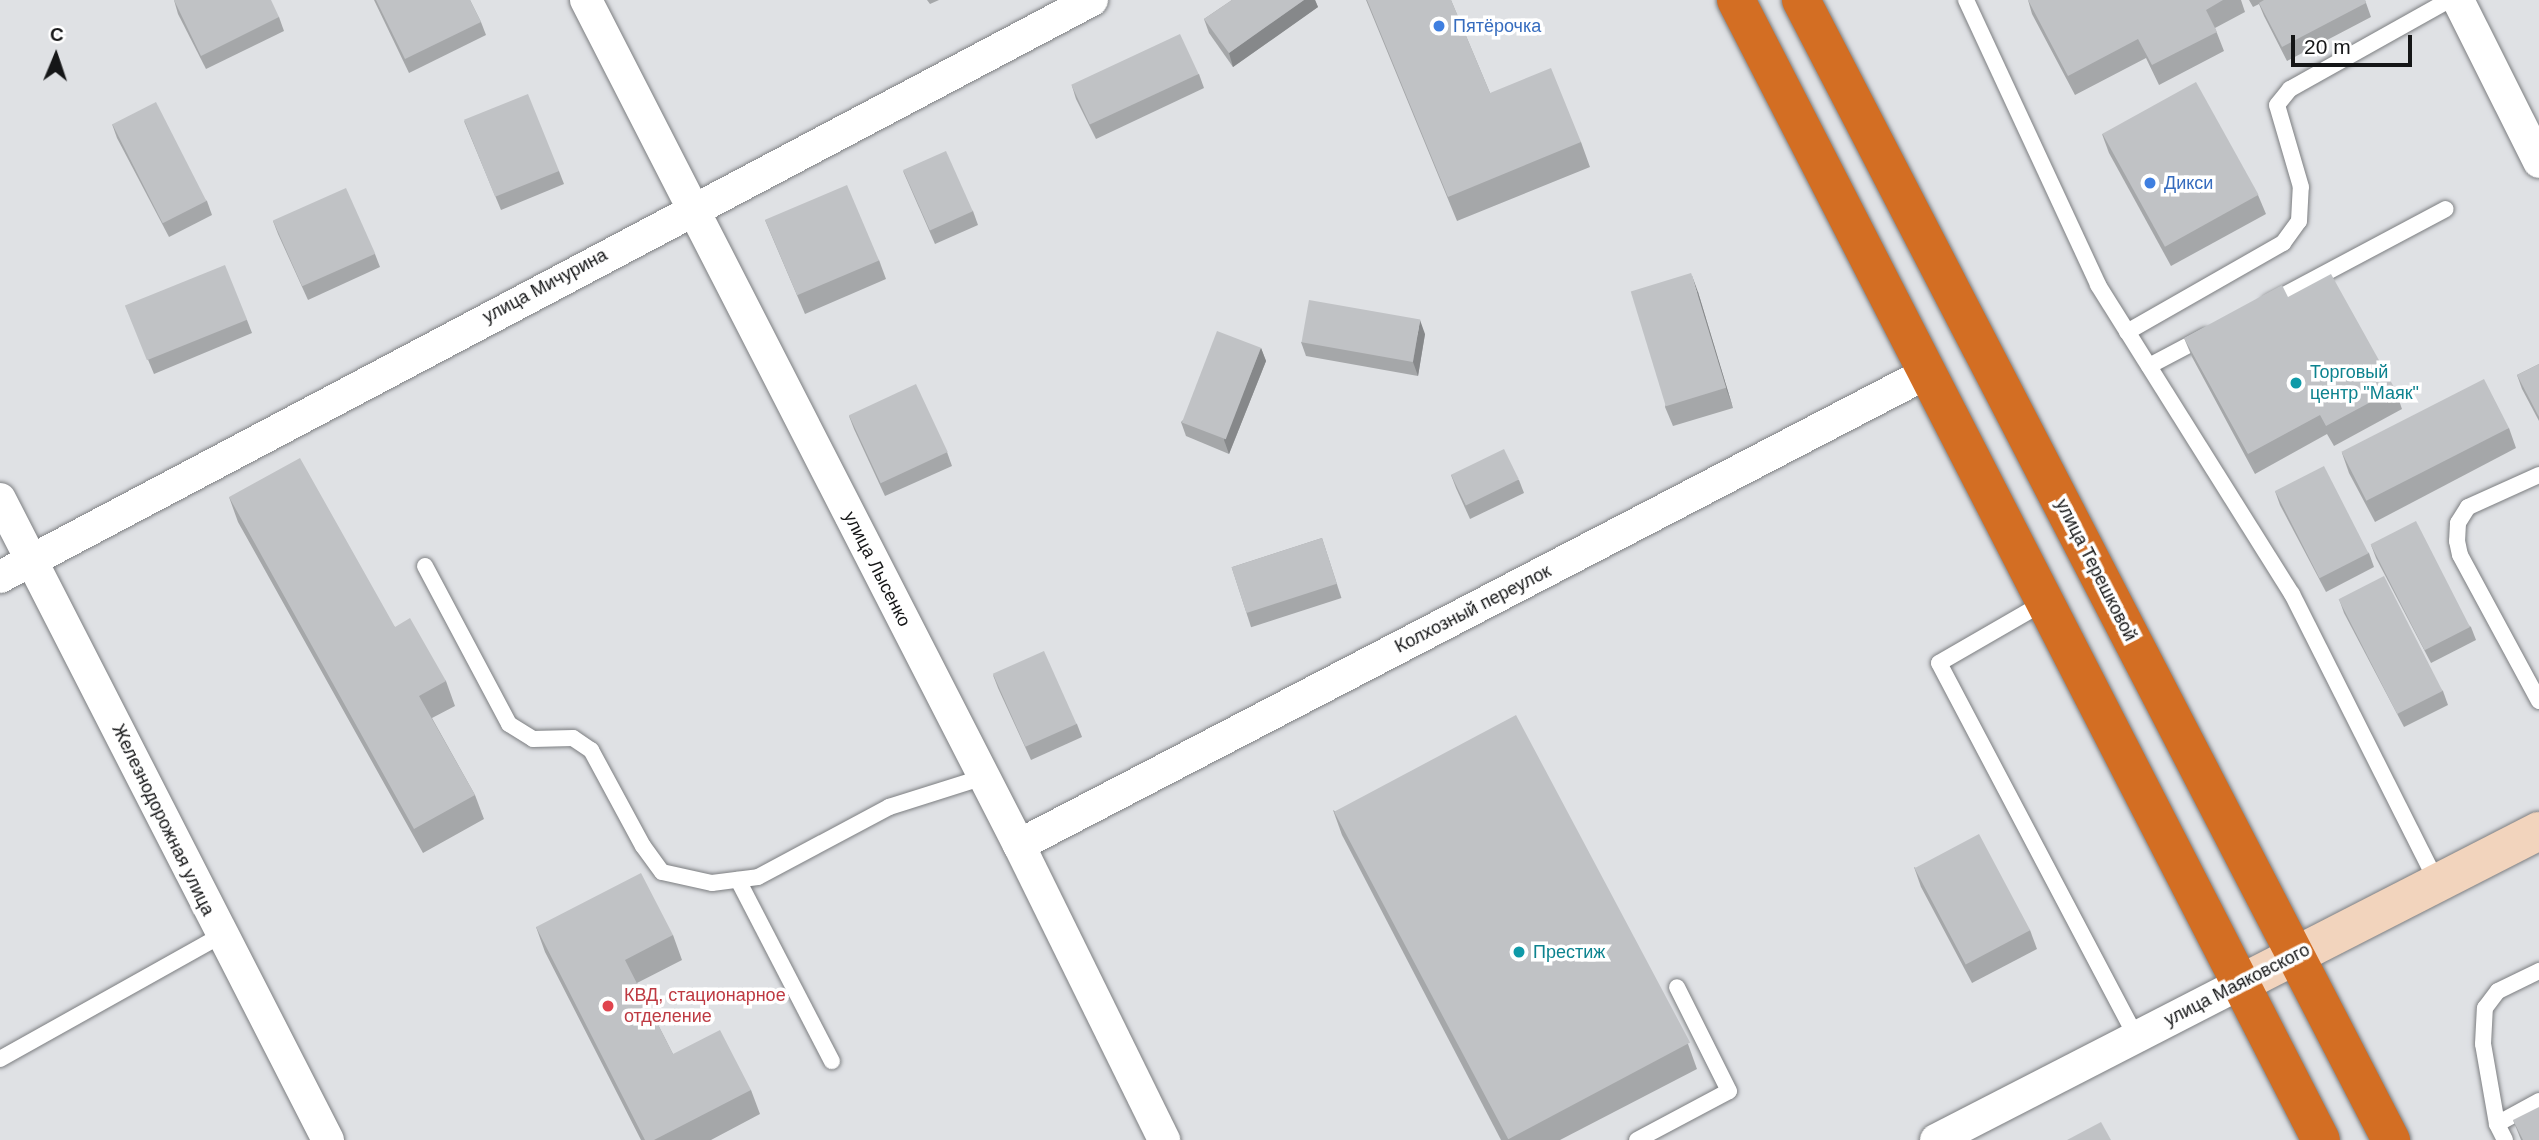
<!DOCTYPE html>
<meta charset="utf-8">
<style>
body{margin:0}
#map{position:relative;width:2539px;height:1140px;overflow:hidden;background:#dfe1e4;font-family:Helvetica,sans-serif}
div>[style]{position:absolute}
.roads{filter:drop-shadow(0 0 2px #7c7e81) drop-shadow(0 0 2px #7c7e81)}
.lane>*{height:16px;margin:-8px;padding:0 8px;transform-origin:8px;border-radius:8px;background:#fff}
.street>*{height:32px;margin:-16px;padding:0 16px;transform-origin:16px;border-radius:16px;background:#fff}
.secondary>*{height:38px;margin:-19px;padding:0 19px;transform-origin:19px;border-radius:19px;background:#f2d4bd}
.highway>*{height:38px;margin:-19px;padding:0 19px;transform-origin:19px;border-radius:19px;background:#d36e23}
.wall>*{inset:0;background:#a5a7a9;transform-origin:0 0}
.shaded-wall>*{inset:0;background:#86888a}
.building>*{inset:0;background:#c0c2c5;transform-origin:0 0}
.dots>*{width:19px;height:19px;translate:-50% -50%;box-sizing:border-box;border:4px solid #fff;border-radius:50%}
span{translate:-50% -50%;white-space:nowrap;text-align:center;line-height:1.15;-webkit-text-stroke:7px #fff;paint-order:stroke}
.shop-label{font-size:18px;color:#366cbe}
.left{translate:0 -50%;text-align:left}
.street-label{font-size:18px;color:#151617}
.culture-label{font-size:18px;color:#0d838f}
.health-label{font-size:18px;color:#be3a42}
.north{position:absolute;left:21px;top:21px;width:70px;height:70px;-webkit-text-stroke:5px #fff;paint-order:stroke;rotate:2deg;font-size:19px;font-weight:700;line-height:28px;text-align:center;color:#151617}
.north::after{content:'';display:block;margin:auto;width:24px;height:32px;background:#151617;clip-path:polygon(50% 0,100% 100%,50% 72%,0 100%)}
.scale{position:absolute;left:2291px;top:35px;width:121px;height:32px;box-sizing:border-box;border:4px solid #151617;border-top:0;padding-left:9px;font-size:21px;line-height:24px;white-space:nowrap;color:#151617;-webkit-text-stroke:5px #fff;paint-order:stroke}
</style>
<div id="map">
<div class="roads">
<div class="lane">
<div style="left:1966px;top:0;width:314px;rotate:65.1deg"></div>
<div style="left:2098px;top:285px;width:365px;rotate:57.9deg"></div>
<div style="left:2292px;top:594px;width:325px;rotate:63.3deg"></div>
<div style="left:2269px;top:303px;width:200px;rotate:-28deg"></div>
<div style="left:2127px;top:332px;width:180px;rotate:-29.7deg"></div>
<div style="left:2283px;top:243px;width:27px;rotate:-54deg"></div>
<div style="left:2299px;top:221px;width:34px;rotate:-87deg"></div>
<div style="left:2301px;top:187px;width:85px;rotate:-106.3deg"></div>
<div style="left:2277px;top:105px;width:21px;rotate:-51deg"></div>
<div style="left:2290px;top:89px;width:182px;rotate:-29.2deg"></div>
<div style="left:2149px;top:366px;width:64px;rotate:-27.8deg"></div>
<div style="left:2539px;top:475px;width:78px;rotate:155.7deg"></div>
<div style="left:2468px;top:507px;width:19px;rotate:122deg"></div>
<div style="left:2458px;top:523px;width:18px;rotate:93deg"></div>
<div style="left:2457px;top:541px;width:14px;rotate:78deg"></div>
<div style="left:2460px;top:555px;width:166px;rotate:61.6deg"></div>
<div style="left:425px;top:566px;width:179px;rotate:62deg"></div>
<div style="left:509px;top:724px;width:28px;rotate:32deg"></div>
<div style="left:533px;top:739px;width:40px;rotate:-1.4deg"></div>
<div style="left:573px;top:738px;width:22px;rotate:34deg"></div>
<div style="left:591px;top:750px;width:109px;rotate:61.6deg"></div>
<div style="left:643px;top:846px;width:32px;rotate:54deg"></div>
<div style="left:662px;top:872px;width:51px;rotate:12.4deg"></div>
<div style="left:712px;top:883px;width:46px;rotate:-7.4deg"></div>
<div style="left:758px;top:877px;width:149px;rotate:-28.1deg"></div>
<div style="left:889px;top:807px;width:100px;rotate:-17.5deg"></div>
<div style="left:2043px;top:603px;width:120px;rotate:150deg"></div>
<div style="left:1939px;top:663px;width:422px;rotate:62.2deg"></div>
<div style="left:738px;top:880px;width:204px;rotate:62.6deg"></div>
<div style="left:0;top:1059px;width:252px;rotate:-29.2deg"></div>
<div style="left:2497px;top:1124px;width:81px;rotate:-99.9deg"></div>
<div style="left:2483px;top:1044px;width:36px;rotate:-87deg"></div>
<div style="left:2485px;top:1008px;width:21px;rotate:-53deg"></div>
<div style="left:2498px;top:991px;width:46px;rotate:-26deg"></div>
<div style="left:1637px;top:1140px;width:104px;rotate:-28deg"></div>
<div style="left:1729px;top:1091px;width:116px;rotate:-116.6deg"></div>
<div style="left:2505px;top:1140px;width:18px;rotate:-117deg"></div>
<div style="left:2497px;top:1124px;width:48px;rotate:-28.7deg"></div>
</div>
<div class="street">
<div style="left:586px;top:0;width:949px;rotate:62.87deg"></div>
<div style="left:1019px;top:845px;width:329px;rotate:63.8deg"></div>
<div style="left:2458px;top:0;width:181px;rotate:63.4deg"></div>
<div style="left:0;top:499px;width:720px;rotate:62.9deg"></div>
<div style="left:0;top:577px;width:1235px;rotate:-27.85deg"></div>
<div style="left:1019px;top:845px;width:1023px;rotate:-27.47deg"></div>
<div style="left:1936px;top:1140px;width:342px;rotate:-27.2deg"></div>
</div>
<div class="secondary">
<div style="left:2240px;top:984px;width:336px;rotate:-27.1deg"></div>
</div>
<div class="highway">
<div style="left:1736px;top:0;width:1281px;rotate:62.84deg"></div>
<div style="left:1801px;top:0;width:1284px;rotate:62.64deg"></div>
</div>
</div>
<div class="wall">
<div style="clip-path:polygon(174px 0,279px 17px,284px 31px,206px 69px,178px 14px)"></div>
<div style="clip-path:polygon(374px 0,470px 0,481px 22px,486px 35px,409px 73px)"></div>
<div style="clip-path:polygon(927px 0,939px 0,930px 4px)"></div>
<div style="clip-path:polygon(1232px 0,1315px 0,1318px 7px,1233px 67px,1209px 33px,1204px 19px)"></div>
<div style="clip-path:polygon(1366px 0,1451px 0,1490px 93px,1581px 142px,1590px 167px,1457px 221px)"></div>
<div style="clip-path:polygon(2028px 0,2241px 0,2245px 12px,2215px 28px,2224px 51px,2159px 85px,2146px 58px,2075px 95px,2032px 14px)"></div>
<div style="clip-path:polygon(2249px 0,2365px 0,2371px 17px,2287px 61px,2264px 16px,2259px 4px,2253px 7px)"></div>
<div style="clip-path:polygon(1199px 74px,1204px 88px,1096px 139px,1076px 99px,1072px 86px)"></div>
<div style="clip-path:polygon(464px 121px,559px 171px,564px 184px,501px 210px)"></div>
<div style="clip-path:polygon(112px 124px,207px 201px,212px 215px,169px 237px,117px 138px)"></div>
<div style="clip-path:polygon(2102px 134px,2258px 195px,2266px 214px,2171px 266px,2109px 153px)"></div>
<div style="clip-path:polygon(903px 171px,973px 211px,978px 225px,935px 244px)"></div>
<div style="clip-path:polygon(765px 220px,879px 260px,886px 279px,805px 314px,773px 239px)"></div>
<div style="clip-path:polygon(273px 221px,375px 254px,380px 267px,308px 300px,278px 234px)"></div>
<div style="clip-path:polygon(1698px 292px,1733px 408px,1673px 426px,1665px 407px)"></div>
<div style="clip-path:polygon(126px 307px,247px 320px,252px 333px,154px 374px)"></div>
<div style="clip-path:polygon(1425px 334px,1418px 376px,1306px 356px,1301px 342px)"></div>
<div style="clip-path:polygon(2184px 338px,2395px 389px,2402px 409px,2334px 446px,2327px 434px,2255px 474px,2192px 357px)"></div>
<div style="clip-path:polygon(1261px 348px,1266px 361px,1229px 454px,1186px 436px,1181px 422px)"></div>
<div style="clip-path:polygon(2539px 364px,2539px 421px,2522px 389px,2517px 375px)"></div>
<div style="clip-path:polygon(849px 416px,947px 452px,952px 466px,885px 496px,854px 429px)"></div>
<div style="clip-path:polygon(2509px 428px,2516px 448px,2375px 522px,2349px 473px,2342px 453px)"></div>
<div style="clip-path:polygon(1451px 475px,1519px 480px,1524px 493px,1470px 519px,1456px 488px)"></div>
<div style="clip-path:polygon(2275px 491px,2369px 553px,2374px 567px,2326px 592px,2280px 505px)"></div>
<div style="clip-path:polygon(229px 497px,395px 627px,446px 681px,455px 706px,432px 718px,475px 795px,484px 819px,423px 853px,238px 522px)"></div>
<div style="left:1322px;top:538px;width:63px;height:95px;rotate:72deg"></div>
<div style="clip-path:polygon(2371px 545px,2471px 627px,2476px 640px,2431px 663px,2376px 558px)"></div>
<div style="clip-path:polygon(2339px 599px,2443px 691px,2448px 705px,2404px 727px,2344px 613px)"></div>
<div style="clip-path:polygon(993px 675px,1077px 724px,1082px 737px,1031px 760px,998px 688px)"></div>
<div style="clip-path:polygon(1333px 810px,1688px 1044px,1697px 1069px,1560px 1140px,1501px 1140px,1342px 835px)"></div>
<div style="clip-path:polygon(1914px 867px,2030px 930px,2037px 949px,1972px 983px,1921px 887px)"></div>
<div style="clip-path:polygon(536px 927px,673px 935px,682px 960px,637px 983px,673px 1054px,751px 1090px,760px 1114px,711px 1140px,641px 1140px,545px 952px)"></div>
<div style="clip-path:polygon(2513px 1120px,2539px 1140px,2521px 1140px)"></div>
</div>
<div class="shaded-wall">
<div style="clip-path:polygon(1304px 0,1315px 0,1318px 7px,1233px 67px,1229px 53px)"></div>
<div style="clip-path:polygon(1691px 273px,1698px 292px,1733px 408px,1726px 388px)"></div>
<div style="clip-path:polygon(1420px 320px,1425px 334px,1418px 376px,1413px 362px)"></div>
<div style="clip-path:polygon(1261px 348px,1266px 361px,1229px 454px,1224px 440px)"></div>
</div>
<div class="building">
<div style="clip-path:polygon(174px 0,271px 0,279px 17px,201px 56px)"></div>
<div style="clip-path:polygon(376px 0,470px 0,481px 22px,405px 59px)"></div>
<div style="clip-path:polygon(1232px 0,1304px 0,1229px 53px,1204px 19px)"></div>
<div style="clip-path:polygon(1367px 0,1451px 0,1490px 93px,1551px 68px,1581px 142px,1448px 197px)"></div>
<div style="clip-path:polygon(2028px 0,2223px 0,2206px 10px,2217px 32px,2152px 65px,2138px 39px,2068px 76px)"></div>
<div style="clip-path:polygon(2264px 0,2365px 0,2366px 3px,2282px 47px,2259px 3px)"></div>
<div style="left:1180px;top:34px;width:44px;height:120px;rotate:65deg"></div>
<div style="left:2196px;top:82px;width:129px;height:107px;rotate:61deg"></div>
<div style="left:528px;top:94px;width:83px;height:69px;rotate:68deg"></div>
<div style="left:156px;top:102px;width:111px;height:49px;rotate:63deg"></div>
<div style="left:946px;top:151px;width:66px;height:47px;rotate:66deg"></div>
<div style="left:847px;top:185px;width:82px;height:89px;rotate:67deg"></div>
<div style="left:346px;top:188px;width:72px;height:80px;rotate:66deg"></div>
<div style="left:225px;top:265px;width:59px;height:108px;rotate:68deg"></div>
<div style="left:1691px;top:273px;width:120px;height:63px;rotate:73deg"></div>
<div style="clip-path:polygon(2331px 274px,2395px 389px,2326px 426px,2320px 415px,2248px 454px,2184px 338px,2282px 285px,2288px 297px)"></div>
<div style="left:1309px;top:300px;width:113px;height:43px;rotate:10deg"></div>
<div style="left:1217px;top:331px;width:47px;height:98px;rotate:21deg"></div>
<div style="clip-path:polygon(2539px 364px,2539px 417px,2517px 375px)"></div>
<div style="left:2484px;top:379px;width:55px;height:160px;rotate:63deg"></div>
<div style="left:916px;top:384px;width:75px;height:74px;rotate:65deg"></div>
<div style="left:1504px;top:449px;width:34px;height:59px;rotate:64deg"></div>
<div style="clip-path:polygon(300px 458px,395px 627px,410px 618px,446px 681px,419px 696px,475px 795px,414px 829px,229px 497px)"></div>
<div style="left:2324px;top:466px;width:98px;height:55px;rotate:63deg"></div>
<div style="left:2416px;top:521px;width:119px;height:51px;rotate:63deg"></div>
<div style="left:1322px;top:538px;width:48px;height:95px;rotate:72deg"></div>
<div style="left:2384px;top:576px;width:129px;height:51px;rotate:63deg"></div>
<div style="left:1044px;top:651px;width:80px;height:56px;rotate:66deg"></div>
<div style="left:1516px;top:715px;width:371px;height:206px;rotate:62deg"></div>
<div style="left:1979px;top:834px;width:109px;height:73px;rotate:62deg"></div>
<div style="clip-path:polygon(641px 873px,673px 935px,625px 960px,673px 1054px,720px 1030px,751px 1090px,654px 1140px,645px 1140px,536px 927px)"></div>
<div style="clip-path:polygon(2539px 1107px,2539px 1140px,2523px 1140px,2513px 1120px)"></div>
<div style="clip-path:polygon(2101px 1122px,2111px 1140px,2067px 1140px)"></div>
</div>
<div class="dots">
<div style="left:1439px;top:26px;background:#3f7fe0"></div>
<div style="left:2150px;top:183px;background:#3f7fe0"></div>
<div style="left:2296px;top:383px;background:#0f9aa8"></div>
<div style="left:1519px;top:952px;background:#0f9aa8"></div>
<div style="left:608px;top:1006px;background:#e0444e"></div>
</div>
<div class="shop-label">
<span class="left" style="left:1453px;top:26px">Пятёрочка</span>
<span class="left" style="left:2164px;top:183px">Дикси</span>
</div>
<div class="street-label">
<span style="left:545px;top:286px;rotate:-28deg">улица Мичурина</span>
<span style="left:877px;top:569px;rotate:63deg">улица Лысенко</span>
<span style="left:2096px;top:570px;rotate:63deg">улица Терешковой</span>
<span style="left:1473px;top:609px;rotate:-27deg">Колхозный переулок</span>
<span style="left:163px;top:820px;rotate:64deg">Железнодорожная улица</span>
<span style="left:2237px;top:985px;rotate:-27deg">улица Маяковского</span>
</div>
<div class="culture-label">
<span class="left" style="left:2310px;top:383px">Торговый<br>центр "Маяк"</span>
<span class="left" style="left:1533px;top:952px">Престиж</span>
</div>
<div class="health-label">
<span class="left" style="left:624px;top:1006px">КВД, стационарное<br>отделение</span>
</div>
<div class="north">С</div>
<div class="scale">20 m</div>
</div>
